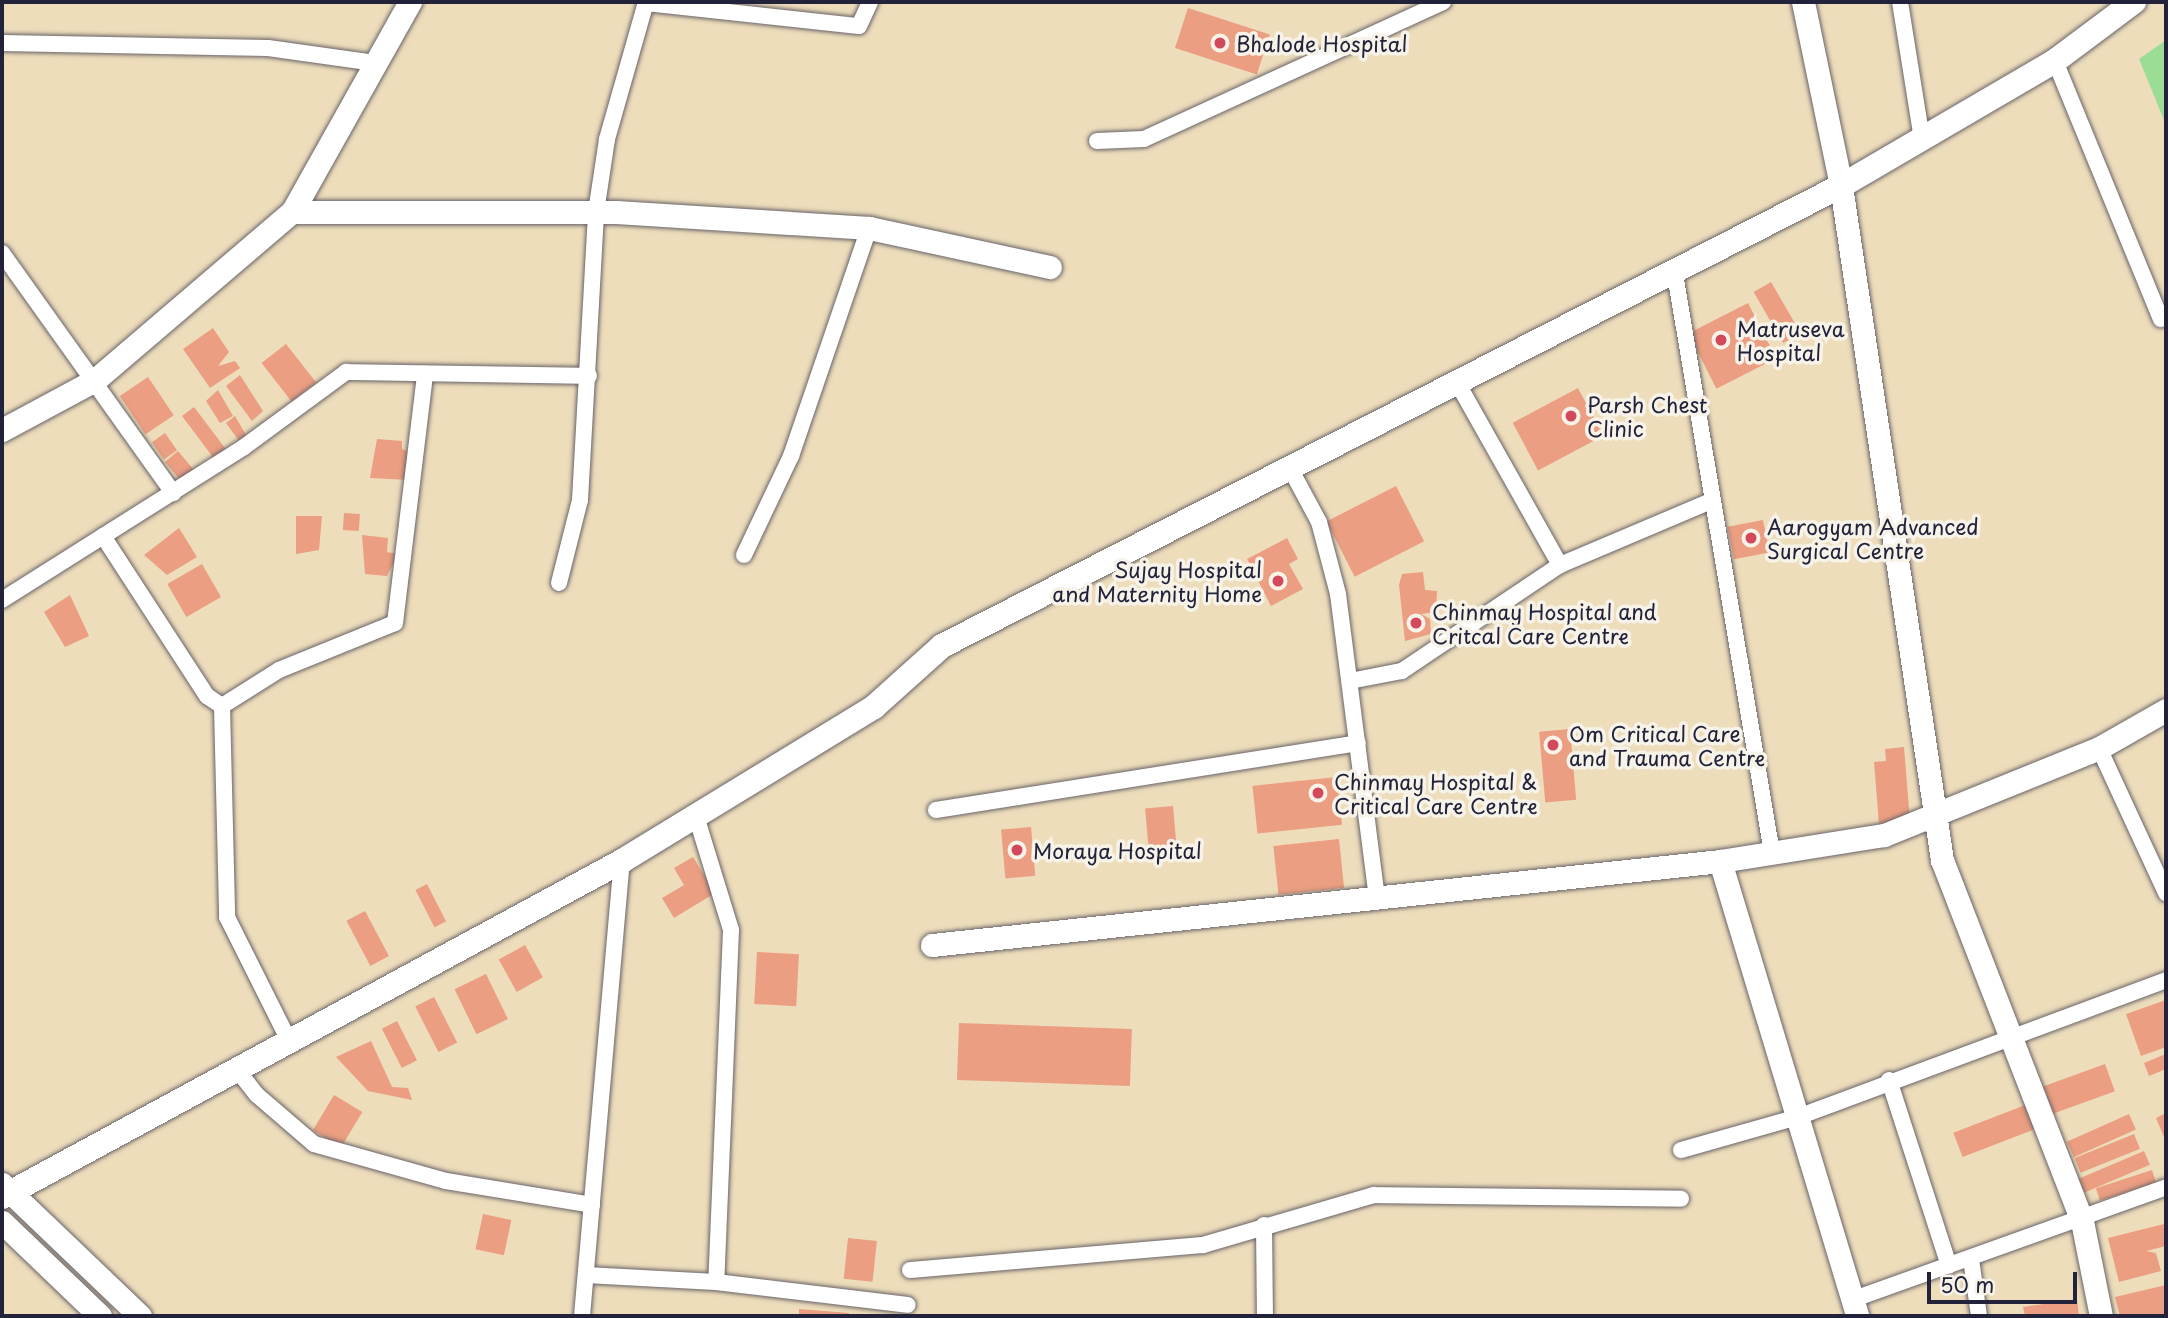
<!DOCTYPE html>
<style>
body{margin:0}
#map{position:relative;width:2168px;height:1318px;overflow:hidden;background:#edddbb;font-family:"Playpen Sans",sans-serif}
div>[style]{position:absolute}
.green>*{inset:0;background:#9bdd94}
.building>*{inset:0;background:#eb9e81;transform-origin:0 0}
.roads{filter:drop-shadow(0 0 2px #696368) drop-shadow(0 0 2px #696368)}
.street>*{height:16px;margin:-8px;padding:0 8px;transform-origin:8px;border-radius:8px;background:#fff}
.secondary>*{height:23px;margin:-11.5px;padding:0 11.5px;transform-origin:11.5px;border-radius:11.5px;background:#fff}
.primary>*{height:24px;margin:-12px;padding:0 12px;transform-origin:12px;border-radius:12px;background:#fff}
.dots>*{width:19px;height:19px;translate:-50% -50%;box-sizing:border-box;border:4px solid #f7f3e8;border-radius:50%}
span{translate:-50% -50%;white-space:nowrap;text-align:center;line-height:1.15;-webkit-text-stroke:7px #f7f3e8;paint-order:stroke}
.poi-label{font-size:21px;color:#22223b}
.left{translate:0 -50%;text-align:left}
.right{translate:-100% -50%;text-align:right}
.frame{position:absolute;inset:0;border:4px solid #22223b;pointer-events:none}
.scale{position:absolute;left:1927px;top:1272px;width:150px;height:32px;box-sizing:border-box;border:4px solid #22223b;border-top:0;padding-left:9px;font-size:21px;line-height:24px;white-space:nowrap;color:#22223b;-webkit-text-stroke:5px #f7f3e8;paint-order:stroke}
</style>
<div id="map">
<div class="green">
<div style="clip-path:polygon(2166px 40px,2166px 125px,2139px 59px)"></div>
</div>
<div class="building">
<div style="left:1188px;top:8px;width:86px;height:42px;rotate:18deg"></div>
<div style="left:1771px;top:282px;width:59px;height:20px;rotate:60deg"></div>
<div style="left:1748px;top:303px;width:62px;height:67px;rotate:63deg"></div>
<div style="clip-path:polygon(213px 328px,229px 352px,218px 366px,235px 361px,240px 368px,210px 388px,183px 349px)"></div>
<div style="left:286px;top:344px;width:49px;height:31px;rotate:52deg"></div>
<div style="clip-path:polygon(240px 375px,263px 411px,252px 421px,226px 386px)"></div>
<div style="left:148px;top:377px;width:46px;height:34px;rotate:56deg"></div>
<div style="left:1578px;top:388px;width:54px;height:74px;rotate:62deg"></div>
<div style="clip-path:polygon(218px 390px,233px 416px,220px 423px,206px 401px)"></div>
<div style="left:194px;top:407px;width:59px;height:15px;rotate:53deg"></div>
<div style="clip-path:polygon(235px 416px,249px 440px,242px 445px,226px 423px)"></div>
<div style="left:165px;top:433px;width:21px;height:16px;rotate:55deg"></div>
<div style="clip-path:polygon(377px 439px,402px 441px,402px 449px,410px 452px,409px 480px,370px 478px)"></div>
<div style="left:178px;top:451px;width:26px;height:17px;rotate:50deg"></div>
<div style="left:1396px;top:486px;width:62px;height:78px;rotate:63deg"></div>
<div style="left:344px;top:513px;width:16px;height:17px;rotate:4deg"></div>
<div style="clip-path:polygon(296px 516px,322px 516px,319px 550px,296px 554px)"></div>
<div style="left:1763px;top:520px;width:33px;height:36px;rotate:79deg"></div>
<div style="clip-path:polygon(179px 528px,197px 557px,167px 575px,144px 555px)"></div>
<div style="clip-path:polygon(362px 535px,388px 538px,387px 552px,398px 554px,387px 576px,365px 574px)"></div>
<div style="clip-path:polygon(1287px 538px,1298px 559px,1289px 564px,1303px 589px,1271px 606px,1247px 559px)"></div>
<div style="left:202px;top:564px;width:38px;height:40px;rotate:60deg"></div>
<div style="clip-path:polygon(1423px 572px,1425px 590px,1437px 591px,1436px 612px,1421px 614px,1430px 619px,1431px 634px,1405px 641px,1399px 585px,1402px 574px)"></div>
<div style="clip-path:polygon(70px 595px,89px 636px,65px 647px,44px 612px)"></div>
<div style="left:1570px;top:729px;width:71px;height:31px;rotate:85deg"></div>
<div style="clip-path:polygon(1904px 747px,1910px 821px,1879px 824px,1874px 762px,1886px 761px,1885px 749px)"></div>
<div style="left:1337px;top:777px;width:48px;height:85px;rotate:84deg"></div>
<div style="left:1173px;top:806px;width:44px;height:28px;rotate:85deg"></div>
<div style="left:1031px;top:827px;width:49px;height:30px;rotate:85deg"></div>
<div style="left:1339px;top:839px;width:49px;height:66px;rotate:84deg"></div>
<div style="clip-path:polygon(693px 857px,715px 893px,674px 918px,662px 898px,684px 885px,674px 868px)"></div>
<div style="left:427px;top:884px;width:42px;height:13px;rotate:63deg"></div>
<div style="left:365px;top:911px;width:51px;height:21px;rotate:62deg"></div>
<div style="left:525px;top:945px;width:37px;height:30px;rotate:61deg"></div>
<div style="left:757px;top:952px;width:42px;height:52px;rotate:3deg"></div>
<div style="left:486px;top:974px;width:50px;height:35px;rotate:64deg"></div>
<div style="left:434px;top:997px;width:51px;height:21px;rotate:63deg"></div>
<div style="clip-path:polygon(2166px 1000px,2166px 1047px,2141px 1056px,2126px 1014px)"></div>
<div style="left:397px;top:1021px;width:44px;height:17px;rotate:63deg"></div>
<div style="left:959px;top:1023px;width:173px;height:57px;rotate:2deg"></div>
<div style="clip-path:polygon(371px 1041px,392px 1087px,408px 1088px,412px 1100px,368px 1091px,336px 1057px)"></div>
<div style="clip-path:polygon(2166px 1054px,2166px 1069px,2149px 1076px,2144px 1063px)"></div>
<div style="left:2105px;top:1064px;width:29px;height:66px;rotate:70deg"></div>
<div style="left:334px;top:1095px;width:33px;height:41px;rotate:31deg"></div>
<div style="left:2028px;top:1104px;width:26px;height:80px;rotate:69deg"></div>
<div style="clip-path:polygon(2166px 1113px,2166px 1142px,2156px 1118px)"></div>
<div style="left:2129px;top:1114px;width:17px;height:68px;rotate:66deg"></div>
<div style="left:2134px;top:1134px;width:16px;height:64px;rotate:68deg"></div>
<div style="left:2144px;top:1151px;width:15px;height:71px;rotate:67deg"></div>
<div style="left:2152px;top:1170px;width:13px;height:59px;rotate:72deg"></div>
<div style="left:483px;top:1214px;width:29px;height:36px;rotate:12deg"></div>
<div style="clip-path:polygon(2164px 1224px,2166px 1246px,2146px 1251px,2156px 1253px,2161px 1271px,2119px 1282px,2108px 1238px)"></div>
<div style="left:848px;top:1238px;width:29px;height:41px;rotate:6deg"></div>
<div style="clip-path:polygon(2166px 1285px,2166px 1316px,2120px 1316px,2115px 1297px)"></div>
<div style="clip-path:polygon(2077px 1299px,2079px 1316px,2025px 1316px,2023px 1307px)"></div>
<div style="clip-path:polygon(799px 1309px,849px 1313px,849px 1316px,799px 1316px)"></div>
</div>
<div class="roads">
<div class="street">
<div style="left:1900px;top:2px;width:139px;rotate:80.9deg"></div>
<div style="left:646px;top:3px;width:214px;rotate:6.2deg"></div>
<div style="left:859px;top:26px;width:26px;rotate:-65deg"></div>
<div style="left:2px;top:43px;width:266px;rotate:1.1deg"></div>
<div style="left:268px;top:48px;width:108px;rotate:8deg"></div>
<div style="left:2055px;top:61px;width:279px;rotate:67.7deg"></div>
<div style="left:1097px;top:141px;width:47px;rotate:-2.4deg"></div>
<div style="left:1144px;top:139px;width:329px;rotate:-24.6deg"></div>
<div style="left:2px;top:253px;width:295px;rotate:54.5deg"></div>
<div style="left:1675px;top:274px;width:587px;rotate:80.49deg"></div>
<div style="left:1458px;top:384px;width:208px;rotate:60.6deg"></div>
<div style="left:1291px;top:470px;width:59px;rotate:61.7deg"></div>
<div style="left:1319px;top:522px;width:74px;rotate:75.2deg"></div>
<div style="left:1338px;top:594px;width:306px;rotate:82.7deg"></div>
<div style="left:103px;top:536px;width:191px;rotate:57deg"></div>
<div style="left:207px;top:696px;width:18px;rotate:34deg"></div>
<div style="left:222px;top:706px;width:211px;rotate:88.6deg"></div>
<div style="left:227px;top:917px;width:136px;rotate:63.4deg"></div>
<div style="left:744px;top:555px;width:110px;rotate:-64.6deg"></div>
<div style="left:791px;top:456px;width:241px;rotate:-71.1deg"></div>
<div style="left:559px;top:583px;width:86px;rotate:-75.8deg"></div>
<div style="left:580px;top:500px;width:288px;rotate:-86.8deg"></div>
<div style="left:596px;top:212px;width:74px;rotate:-81.4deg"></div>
<div style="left:607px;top:139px;width:142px;rotate:-74.1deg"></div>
<div style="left:2px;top:600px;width:286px;rotate:-32.3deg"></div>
<div style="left:244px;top:447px;width:127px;rotate:-36.3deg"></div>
<div style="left:346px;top:372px;width:243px;rotate:0.9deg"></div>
<div style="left:1350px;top:681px;width:53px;rotate:-10.9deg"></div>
<div style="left:1402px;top:671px;width:190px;rotate:-33.9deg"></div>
<div style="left:1560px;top:565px;width:166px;rotate:-23deg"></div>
<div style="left:222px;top:706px;width:67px;rotate:-32.3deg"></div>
<div style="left:279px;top:670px;width:125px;rotate:-22.1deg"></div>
<div style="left:395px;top:623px;width:251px;rotate:-83.1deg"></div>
<div style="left:2099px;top:748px;width:160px;rotate:65.2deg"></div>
<div style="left:936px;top:810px;width:427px;rotate:-9deg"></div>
<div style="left:696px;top:816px;width:119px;rotate:72.9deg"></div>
<div style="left:731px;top:930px;width:352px;rotate:92.4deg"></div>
<div style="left:235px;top:1067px;width:36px;rotate:52deg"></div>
<div style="left:257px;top:1095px;width:75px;rotate:40.7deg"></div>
<div style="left:314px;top:1144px;width:137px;rotate:15.7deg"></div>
<div style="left:446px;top:1181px;width:148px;rotate:9.3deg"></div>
<div style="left:1889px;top:1080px;width:195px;rotate:72.1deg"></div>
<div style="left:1681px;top:1150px;width:122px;rotate:-15.8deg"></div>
<div style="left:1798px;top:1117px;width:393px;rotate:-20.4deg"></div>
<div style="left:1264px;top:1225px;width:91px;rotate:89.4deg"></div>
<div style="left:1971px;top:1259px;width:58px;rotate:82deg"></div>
<div style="left:910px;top:1270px;width:294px;rotate:-4.9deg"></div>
<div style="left:1203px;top:1245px;width:178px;rotate:-16.3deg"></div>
<div style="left:1374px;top:1195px;width:307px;rotate:0.7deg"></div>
<div style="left:586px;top:1275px;width:130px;rotate:3.1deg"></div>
<div style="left:716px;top:1282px;width:193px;rotate:6.8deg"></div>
<div style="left:1854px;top:1299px;width:331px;rotate:-19.7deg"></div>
<div style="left:582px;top:1316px;width:457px;rotate:-85deg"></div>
</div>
<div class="secondary">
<div style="left:1803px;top:2px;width:188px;rotate:78.3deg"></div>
<div style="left:1841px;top:186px;width:682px;rotate:81.48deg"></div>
<div style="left:1942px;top:860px;width:387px;rotate:68.8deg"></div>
<div style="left:2082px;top:1221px;width:97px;rotate:78.7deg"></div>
<div style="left:292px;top:212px;width:324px"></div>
<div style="left:616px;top:212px;width:254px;rotate:3.6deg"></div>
<div style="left:869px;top:228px;width:185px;rotate:12.2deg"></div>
<div style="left:2px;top:430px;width:106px;rotate:-28.3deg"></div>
<div style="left:95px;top:380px;width:259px;rotate:-40.5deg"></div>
<div style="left:292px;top:212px;width:241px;rotate:-60.7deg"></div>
<div style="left:1720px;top:861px;width:475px;rotate:73.2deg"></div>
<div style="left:932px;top:945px;width:792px;rotate:-6.08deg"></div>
<div style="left:1720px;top:861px;width:166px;rotate:-9deg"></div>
<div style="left:1884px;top:835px;width:232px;rotate:-22deg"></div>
<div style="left:2099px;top:748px;width:77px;rotate:-29.6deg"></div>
<div style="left:2px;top:1184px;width:191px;rotate:43.7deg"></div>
<div style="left:2px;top:1222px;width:136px;rotate:43.8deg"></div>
</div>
<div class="primary">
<div style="left:2px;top:1197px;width:705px;rotate:-28.45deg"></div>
<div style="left:622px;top:861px;width:295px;rotate:-31.4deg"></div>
<div style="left:874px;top:707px;width:91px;rotate:-41.9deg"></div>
<div style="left:942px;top:646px;width:1010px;rotate:-27.1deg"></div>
<div style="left:1841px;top:186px;width:248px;rotate:-30.3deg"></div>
<div style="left:2055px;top:61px;width:99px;rotate:-36.8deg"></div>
</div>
</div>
<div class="dots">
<div style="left:1220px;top:43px;background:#d1495b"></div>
<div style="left:1721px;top:340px;background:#d1495b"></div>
<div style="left:1571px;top:416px;background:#d1495b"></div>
<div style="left:1751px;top:538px;background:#d1495b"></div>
<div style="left:1278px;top:581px;background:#d1495b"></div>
<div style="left:1416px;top:623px;background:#d1495b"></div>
<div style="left:1553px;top:745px;background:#d1495b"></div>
<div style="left:1318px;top:793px;background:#d1495b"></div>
<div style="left:1017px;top:850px;background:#d1495b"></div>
</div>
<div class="poi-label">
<span class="left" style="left:1236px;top:43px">Bhalode Hospital</span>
<span class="left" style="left:1737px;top:340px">Matruseva<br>Hospital</span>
<span class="left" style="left:1587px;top:416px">Parsh Chest<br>Clinic</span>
<span class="left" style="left:1767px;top:538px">Aarogyam Advanced<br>Surgical Centre</span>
<span class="right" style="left:1262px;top:581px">Sujay Hospital<br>and Maternity Home</span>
<span class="left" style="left:1432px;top:623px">Chinmay Hospital and<br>Critcal Care Centre</span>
<span class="left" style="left:1569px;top:745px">Om Critical Care<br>and Trauma Centre</span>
<span class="left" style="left:1334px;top:793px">Chinmay Hospital &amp;<br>Critical Care Centre</span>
<span class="left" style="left:1033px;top:850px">Moraya Hospital</span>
</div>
<div class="frame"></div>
<div class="scale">50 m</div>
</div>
